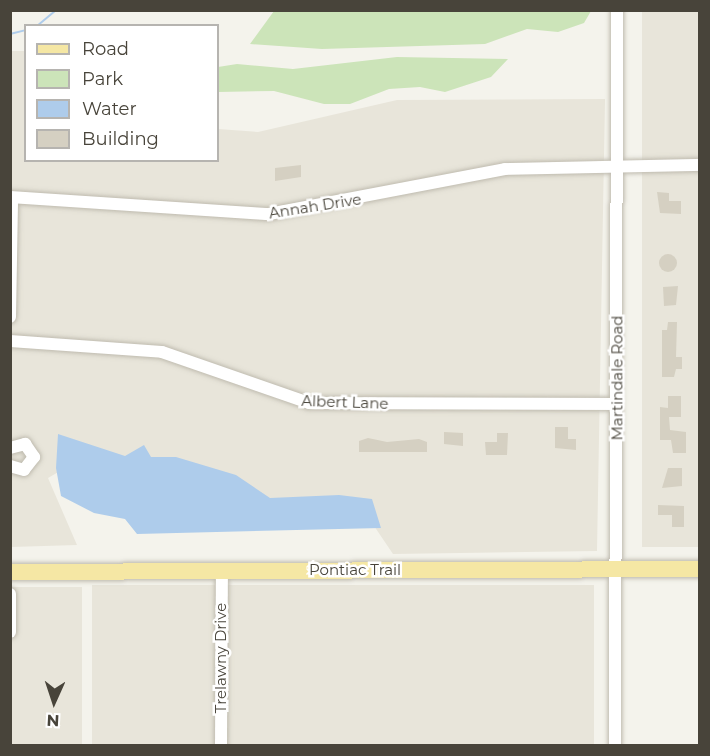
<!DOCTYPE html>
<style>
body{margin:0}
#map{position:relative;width:710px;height:756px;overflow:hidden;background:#f4f3ec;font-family:Montserrat,sans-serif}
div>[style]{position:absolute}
.residential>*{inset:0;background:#e8e5da;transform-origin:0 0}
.green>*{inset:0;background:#cce4b9}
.water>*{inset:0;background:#aecceb}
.stream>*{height:2px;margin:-1px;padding:0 1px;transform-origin:1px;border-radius:1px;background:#aecceb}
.building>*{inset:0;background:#d5d0c2}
.round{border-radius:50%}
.roads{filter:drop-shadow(0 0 2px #bfbbaf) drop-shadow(0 0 2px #bfbbaf)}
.minor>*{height:12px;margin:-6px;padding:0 6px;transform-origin:6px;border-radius:6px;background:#fff}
.major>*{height:16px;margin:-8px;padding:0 8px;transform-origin:8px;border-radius:8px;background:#f5e7a4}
span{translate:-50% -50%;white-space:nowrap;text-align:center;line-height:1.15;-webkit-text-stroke:5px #fff;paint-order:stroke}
.street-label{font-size:15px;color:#48443a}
.frame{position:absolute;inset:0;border:12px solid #48443a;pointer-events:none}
.legend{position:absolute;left:24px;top:24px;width:195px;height:138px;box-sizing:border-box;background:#fff;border:2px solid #b6b4b0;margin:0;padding:8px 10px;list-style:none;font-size:18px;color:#48443a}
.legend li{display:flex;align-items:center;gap:12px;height:30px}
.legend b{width:30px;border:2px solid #b6b4b0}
.north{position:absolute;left:24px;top:672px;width:60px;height:60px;-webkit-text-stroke:4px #fff;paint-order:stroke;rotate:183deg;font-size:16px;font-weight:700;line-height:24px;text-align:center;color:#48443a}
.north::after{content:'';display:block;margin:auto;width:21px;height:27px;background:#48443a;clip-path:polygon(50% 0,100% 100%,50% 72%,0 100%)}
</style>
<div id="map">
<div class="residential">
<div style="left:642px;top:11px;width:57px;height:536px"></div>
<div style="clip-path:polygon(10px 51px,25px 51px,26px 160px,218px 160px,218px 129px,258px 132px,397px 100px,605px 99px,597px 551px,393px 554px,368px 517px,74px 463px,48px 478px,77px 545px,11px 547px)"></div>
<div style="left:92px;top:585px;width:502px;height:160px"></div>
<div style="left:82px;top:587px;width:158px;height:72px;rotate:90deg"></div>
</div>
<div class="green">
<div style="clip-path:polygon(591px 11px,584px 23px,558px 32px,527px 29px,485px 44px,322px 49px,250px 44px,274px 11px)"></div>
<div style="clip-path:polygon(397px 57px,508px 59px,491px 77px,445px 92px,420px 87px,389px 89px,350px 104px,324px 104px,274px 91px,218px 92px,218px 67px,237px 64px,293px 69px)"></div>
</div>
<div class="water">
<div style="clip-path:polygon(58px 434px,125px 456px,144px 445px,151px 457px,176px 457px,236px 475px,270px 498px,339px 495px,372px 499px,381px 528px,137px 534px,125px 519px,94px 513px,61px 496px,56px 468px)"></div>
</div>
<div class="stream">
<div style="left:37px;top:26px;width:25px;rotate:-40deg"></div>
<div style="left:10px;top:34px;width:16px;rotate:-14deg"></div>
</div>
<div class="building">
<div style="clip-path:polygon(301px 165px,301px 177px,275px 181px,275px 168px)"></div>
<div style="clip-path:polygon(657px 192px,669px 193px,669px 201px,681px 201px,681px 214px,660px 213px)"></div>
<div class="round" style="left:659px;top:254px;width:18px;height:18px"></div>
<div style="clip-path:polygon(678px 286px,676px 305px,664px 306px,663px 287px)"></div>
<div style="clip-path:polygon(668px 322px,677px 322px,676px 357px,682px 357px,682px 369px,676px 369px,674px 377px,662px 377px,662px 330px,667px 330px)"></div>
<div style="clip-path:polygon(668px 396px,681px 396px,681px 417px,669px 417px,670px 430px,686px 432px,686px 453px,673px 453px,671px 440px,660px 440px,660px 407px,668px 408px)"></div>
<div style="clip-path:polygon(555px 427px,568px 427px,568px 439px,576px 439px,576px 450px,555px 448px)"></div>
<div style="clip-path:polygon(444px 432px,463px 433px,463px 446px,444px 444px)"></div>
<div style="clip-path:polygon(497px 433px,508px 433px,507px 455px,486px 455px,485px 442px,497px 442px)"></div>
<div style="clip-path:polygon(368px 438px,387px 442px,419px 439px,427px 442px,427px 452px,359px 452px,359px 441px)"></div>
<div style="clip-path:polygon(668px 468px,682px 468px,682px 486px,662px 488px)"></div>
<div style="clip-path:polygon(658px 505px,684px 506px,684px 527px,672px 527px,672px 515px,658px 515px)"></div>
</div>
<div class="roads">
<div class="minor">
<div style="left:10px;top:197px;width:260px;rotate:3.8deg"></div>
<div style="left:269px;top:214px;width:240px;rotate:-10.8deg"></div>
<div style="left:505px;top:169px;width:195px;rotate:-1.2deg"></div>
<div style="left:10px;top:317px;width:119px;rotate:-89deg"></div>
<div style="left:10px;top:341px;width:152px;rotate:4.1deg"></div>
<div style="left:162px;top:352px;width:156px;rotate:19.1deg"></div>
<div style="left:309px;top:403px;width:307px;rotate:0.2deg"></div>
<div style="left:10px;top:448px;width:16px;rotate:-15deg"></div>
<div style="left:25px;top:444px;width:16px;rotate:55deg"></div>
<div style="left:34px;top:457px;width:16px;rotate:128deg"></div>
<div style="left:24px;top:470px;width:15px;rotate:-164deg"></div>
<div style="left:10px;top:594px;width:38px;rotate:90deg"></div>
<div style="left:221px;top:746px;width:175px;rotate:-89.7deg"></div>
<div style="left:615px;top:746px;width:736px;rotate:-89.84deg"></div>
</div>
<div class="major">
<div style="left:10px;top:572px;width:690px;rotate:-0.25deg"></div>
</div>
</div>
<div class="street-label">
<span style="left:315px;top:206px;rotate:-9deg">Annah Drive</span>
<span style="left:617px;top:378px;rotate:-90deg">Martindale Road</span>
<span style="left:345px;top:402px;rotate:2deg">Albert Lane</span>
<span style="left:355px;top:570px">Pontiac Trail</span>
<span style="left:221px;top:658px;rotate:-90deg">Trelawny Drive</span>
</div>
<div class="frame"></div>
<ul class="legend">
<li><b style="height:8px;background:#f5e7a4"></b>Road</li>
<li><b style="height:16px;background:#cce4b9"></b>Park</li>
<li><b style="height:16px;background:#aecceb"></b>Water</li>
<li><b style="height:16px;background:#d5d0c2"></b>Building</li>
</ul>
<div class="north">N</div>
</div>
